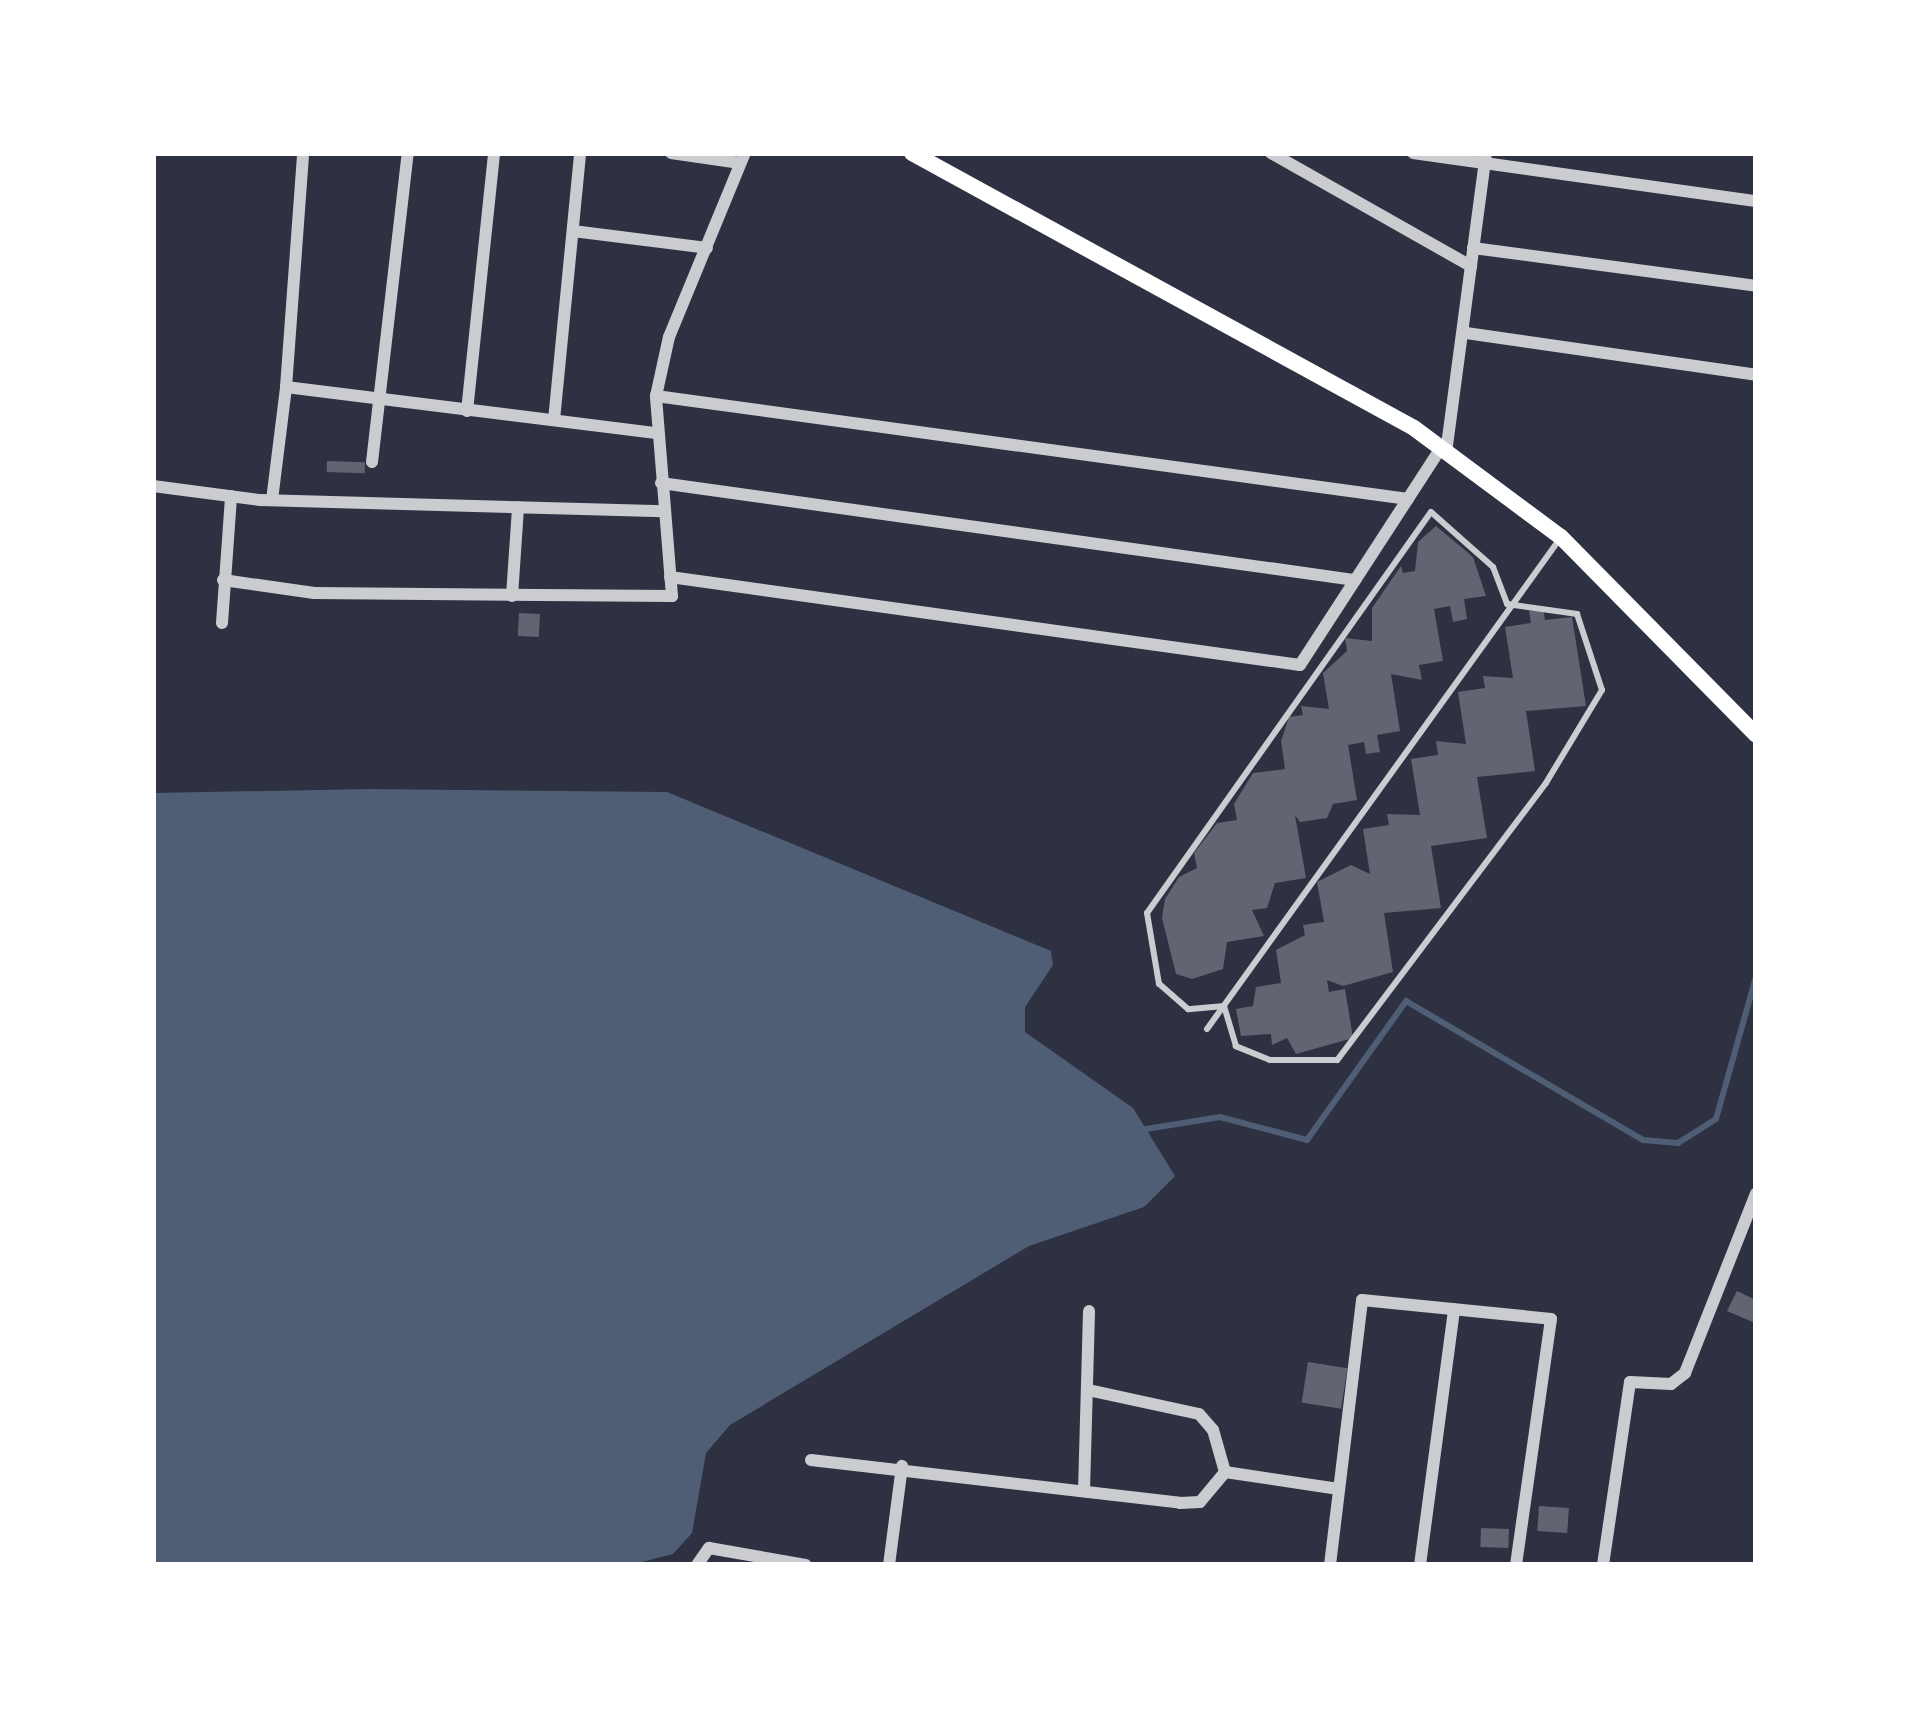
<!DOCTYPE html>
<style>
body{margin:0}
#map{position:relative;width:1909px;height:1718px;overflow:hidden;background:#2d3142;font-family:Spectral,serif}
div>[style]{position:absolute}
.water>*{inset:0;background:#4f5d75}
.stream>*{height:6px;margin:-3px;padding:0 3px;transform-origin:3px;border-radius:3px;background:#4f5d75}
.building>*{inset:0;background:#626471;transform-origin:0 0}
.service>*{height:6px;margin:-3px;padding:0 3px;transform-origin:3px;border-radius:3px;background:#caccd0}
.minor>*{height:12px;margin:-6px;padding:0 6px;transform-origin:6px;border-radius:6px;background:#caccd0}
.secondary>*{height:16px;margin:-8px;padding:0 8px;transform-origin:8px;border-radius:8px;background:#fff}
span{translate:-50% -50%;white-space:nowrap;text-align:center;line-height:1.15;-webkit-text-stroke:12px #fff;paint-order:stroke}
.frame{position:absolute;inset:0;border:156px solid #fff;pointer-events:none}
</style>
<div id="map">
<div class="water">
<div style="clip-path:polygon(369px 789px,667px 792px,1051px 951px,1053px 965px,1025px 1007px,1025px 1032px,1133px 1108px,1175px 1176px,1144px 1207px,1029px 1246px,730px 1425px,706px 1453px,692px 1533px,673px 1554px,630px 1565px,153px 1565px,153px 793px)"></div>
</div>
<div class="stream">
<div style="left:1140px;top:1130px;width:81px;rotate:-9.2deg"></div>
<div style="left:1220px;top:1117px;width:90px;rotate:14.8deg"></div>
<div style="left:1307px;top:1140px;width:171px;rotate:-54.5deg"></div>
<div style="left:1406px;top:1001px;width:275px;rotate:30.4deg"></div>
<div style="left:1643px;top:1140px;width:35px;rotate:5deg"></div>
<div style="left:1678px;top:1143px;width:45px;rotate:-32.3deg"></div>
<div style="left:1716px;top:1119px;width:148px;rotate:-74.3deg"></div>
</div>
<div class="building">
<div style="left:327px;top:461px;width:38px;height:11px;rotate:2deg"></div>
<div style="clip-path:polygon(1436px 526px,1473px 557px,1486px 596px,1464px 599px,1467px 619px,1453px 622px,1450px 606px,1434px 609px,1443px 661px,1419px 665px,1422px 680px,1391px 674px,1400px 731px,1377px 735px,1380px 752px,1366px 754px,1364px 742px,1348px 745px,1357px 800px,1333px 804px,1327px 818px,1300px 822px,1295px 815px,1306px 878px,1275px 883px,1267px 908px,1252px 910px,1264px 936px,1227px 942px,1223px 969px,1192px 979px,1176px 974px,1162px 918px,1165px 899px,1179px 877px,1197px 868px,1194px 853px,1217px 823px,1237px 820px,1234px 804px,1253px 773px,1285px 769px,1281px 741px,1289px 717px,1303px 715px,1301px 706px,1329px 709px,1323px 673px,1347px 651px,1345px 638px,1372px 641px,1372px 608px,1401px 566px,1403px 573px,1415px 571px,1418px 542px)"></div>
<div style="clip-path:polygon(1543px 609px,1545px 620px,1572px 617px,1586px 706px,1526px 711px,1535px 771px,1477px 777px,1487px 838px,1431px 846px,1441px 908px,1384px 913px,1393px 972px,1343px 986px,1327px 980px,1329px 992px,1345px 989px,1353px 1038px,1296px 1054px,1287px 1038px,1272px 1045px,1271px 1034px,1241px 1036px,1236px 1009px,1253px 1006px,1256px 987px,1281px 983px,1276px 950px,1305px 935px,1303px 925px,1324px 922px,1317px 882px,1351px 865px,1370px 874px,1363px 829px,1389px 825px,1387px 814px,1420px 815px,1411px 759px,1438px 755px,1436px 741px,1466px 744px,1458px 692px,1485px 688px,1483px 676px,1513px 678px,1505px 627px,1531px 623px,1529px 611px)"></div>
<div style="left:519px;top:613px;width:21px;height:23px;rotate:3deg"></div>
<div style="clip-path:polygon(1737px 1291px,1756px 1300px,1755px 1323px,1727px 1311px)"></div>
<div style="left:1308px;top:1362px;width:40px;height:41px;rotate:9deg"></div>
<div style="left:1539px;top:1506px;width:30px;height:25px;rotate:4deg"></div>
<div style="left:1481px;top:1528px;width:28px;height:19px;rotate:2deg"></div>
</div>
<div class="service">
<div style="left:1431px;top:512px;width:83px;rotate:41.6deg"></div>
<div style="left:1493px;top:567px;width:40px;rotate:69deg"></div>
<div style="left:1507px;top:604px;width:71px;rotate:8.1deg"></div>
<div style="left:1577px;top:614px;width:80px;rotate:71.8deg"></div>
<div style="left:1602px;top:690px;width:109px;rotate:121.1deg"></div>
<div style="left:1546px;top:783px;width:347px;rotate:127deg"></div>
<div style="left:1337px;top:1060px;width:67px;rotate:180deg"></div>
<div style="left:1270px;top:1060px;width:37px;rotate:-158deg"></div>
<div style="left:1236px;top:1046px;width:42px;rotate:-106.7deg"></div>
<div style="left:1224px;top:1006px;width:36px;rotate:175deg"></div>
<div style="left:1188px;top:1009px;width:38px;rotate:-139deg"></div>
<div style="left:1159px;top:984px;width:72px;rotate:-99.6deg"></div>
<div style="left:1147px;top:913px;width:491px;rotate:-54.7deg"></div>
<div style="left:1207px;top:1029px;width:603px;rotate:-54.25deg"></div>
</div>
<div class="minor">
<div style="left:671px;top:153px;width:70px;rotate:8.2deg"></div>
<div style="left:1271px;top:153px;width:230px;rotate:29.5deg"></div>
<div style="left:1413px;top:153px;width:346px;rotate:8deg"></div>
<div style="left:573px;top:231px;width:135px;rotate:7.2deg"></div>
<div style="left:1473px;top:248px;width:286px;rotate:7.6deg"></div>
<div style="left:1466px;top:333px;width:293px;rotate:8.2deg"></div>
<div style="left:286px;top:387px;width:235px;rotate:-85.8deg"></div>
<div style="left:656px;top:396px;width:759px;rotate:7.8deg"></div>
<div style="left:467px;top:411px;width:259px;rotate:-84deg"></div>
<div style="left:554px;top:420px;width:268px;rotate:-84.4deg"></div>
<div style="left:1446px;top:453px;width:303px;rotate:-82.4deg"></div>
<div style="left:372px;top:462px;width:311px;rotate:-83.4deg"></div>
<div style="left:661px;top:483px;width:701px;rotate:7.96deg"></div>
<div style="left:153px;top:486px;width:108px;rotate:7.5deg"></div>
<div style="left:260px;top:500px;width:404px;rotate:1.6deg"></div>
<div style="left:272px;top:500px;width:114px;rotate:-82.9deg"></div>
<div style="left:286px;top:387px;width:373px;rotate:7.1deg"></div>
<div style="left:670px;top:577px;width:636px;rotate:7.95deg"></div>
<div style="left:1300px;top:665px;width:259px;rotate:-57deg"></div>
<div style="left:223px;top:580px;width:92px;rotate:8.1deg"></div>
<div style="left:314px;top:593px;width:358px;rotate:0.5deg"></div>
<div style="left:672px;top:596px;width:201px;rotate:-94.6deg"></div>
<div style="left:656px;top:396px;width:60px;rotate:-77.6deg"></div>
<div style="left:669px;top:337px;width:199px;rotate:-67.6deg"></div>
<div style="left:512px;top:596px;width:89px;rotate:-86.1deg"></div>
<div style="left:222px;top:623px;width:127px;rotate:-85.9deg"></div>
<div style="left:811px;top:1460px;width:371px;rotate:6.6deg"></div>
<div style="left:1180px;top:1503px;width:20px;rotate:-3deg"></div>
<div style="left:1200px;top:1502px;width:39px;rotate:-50deg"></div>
<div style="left:1225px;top:1472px;width:44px;rotate:-105.9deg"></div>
<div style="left:1213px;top:1430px;width:21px;rotate:-131deg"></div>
<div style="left:1199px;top:1414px;width:114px;rotate:-167.8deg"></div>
<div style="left:1225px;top:1472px;width:115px;rotate:8.5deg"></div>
<div style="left:1084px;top:1491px;width:180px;rotate:-88.4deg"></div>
<div style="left:697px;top:1565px;width:21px;rotate:-55deg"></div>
<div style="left:709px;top:1548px;width:98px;rotate:9.9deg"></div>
<div style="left:889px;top:1565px;width:100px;rotate:-82.5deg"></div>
<div style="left:1330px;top:1565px;width:267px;rotate:-83.1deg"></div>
<div style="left:1362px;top:1300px;width:190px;rotate:5.7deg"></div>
<div style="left:1551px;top:1319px;width:248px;rotate:98.1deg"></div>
<div style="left:1420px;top:1565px;width:258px;rotate:-82.4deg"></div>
<div style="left:1603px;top:1565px;width:185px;rotate:-81.6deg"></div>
<div style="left:1630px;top:1382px;width:41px;rotate:2.8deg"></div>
<div style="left:1671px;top:1384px;width:18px;rotate:-38deg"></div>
<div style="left:1685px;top:1373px;width:193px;rotate:-68.4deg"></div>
</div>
<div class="secondary">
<div style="left:912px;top:153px;width:572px;rotate:28.71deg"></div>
<div style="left:1414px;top:428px;width:183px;rotate:36.6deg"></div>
<div style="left:1561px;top:537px;width:278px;rotate:45.4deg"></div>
</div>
<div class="frame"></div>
</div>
